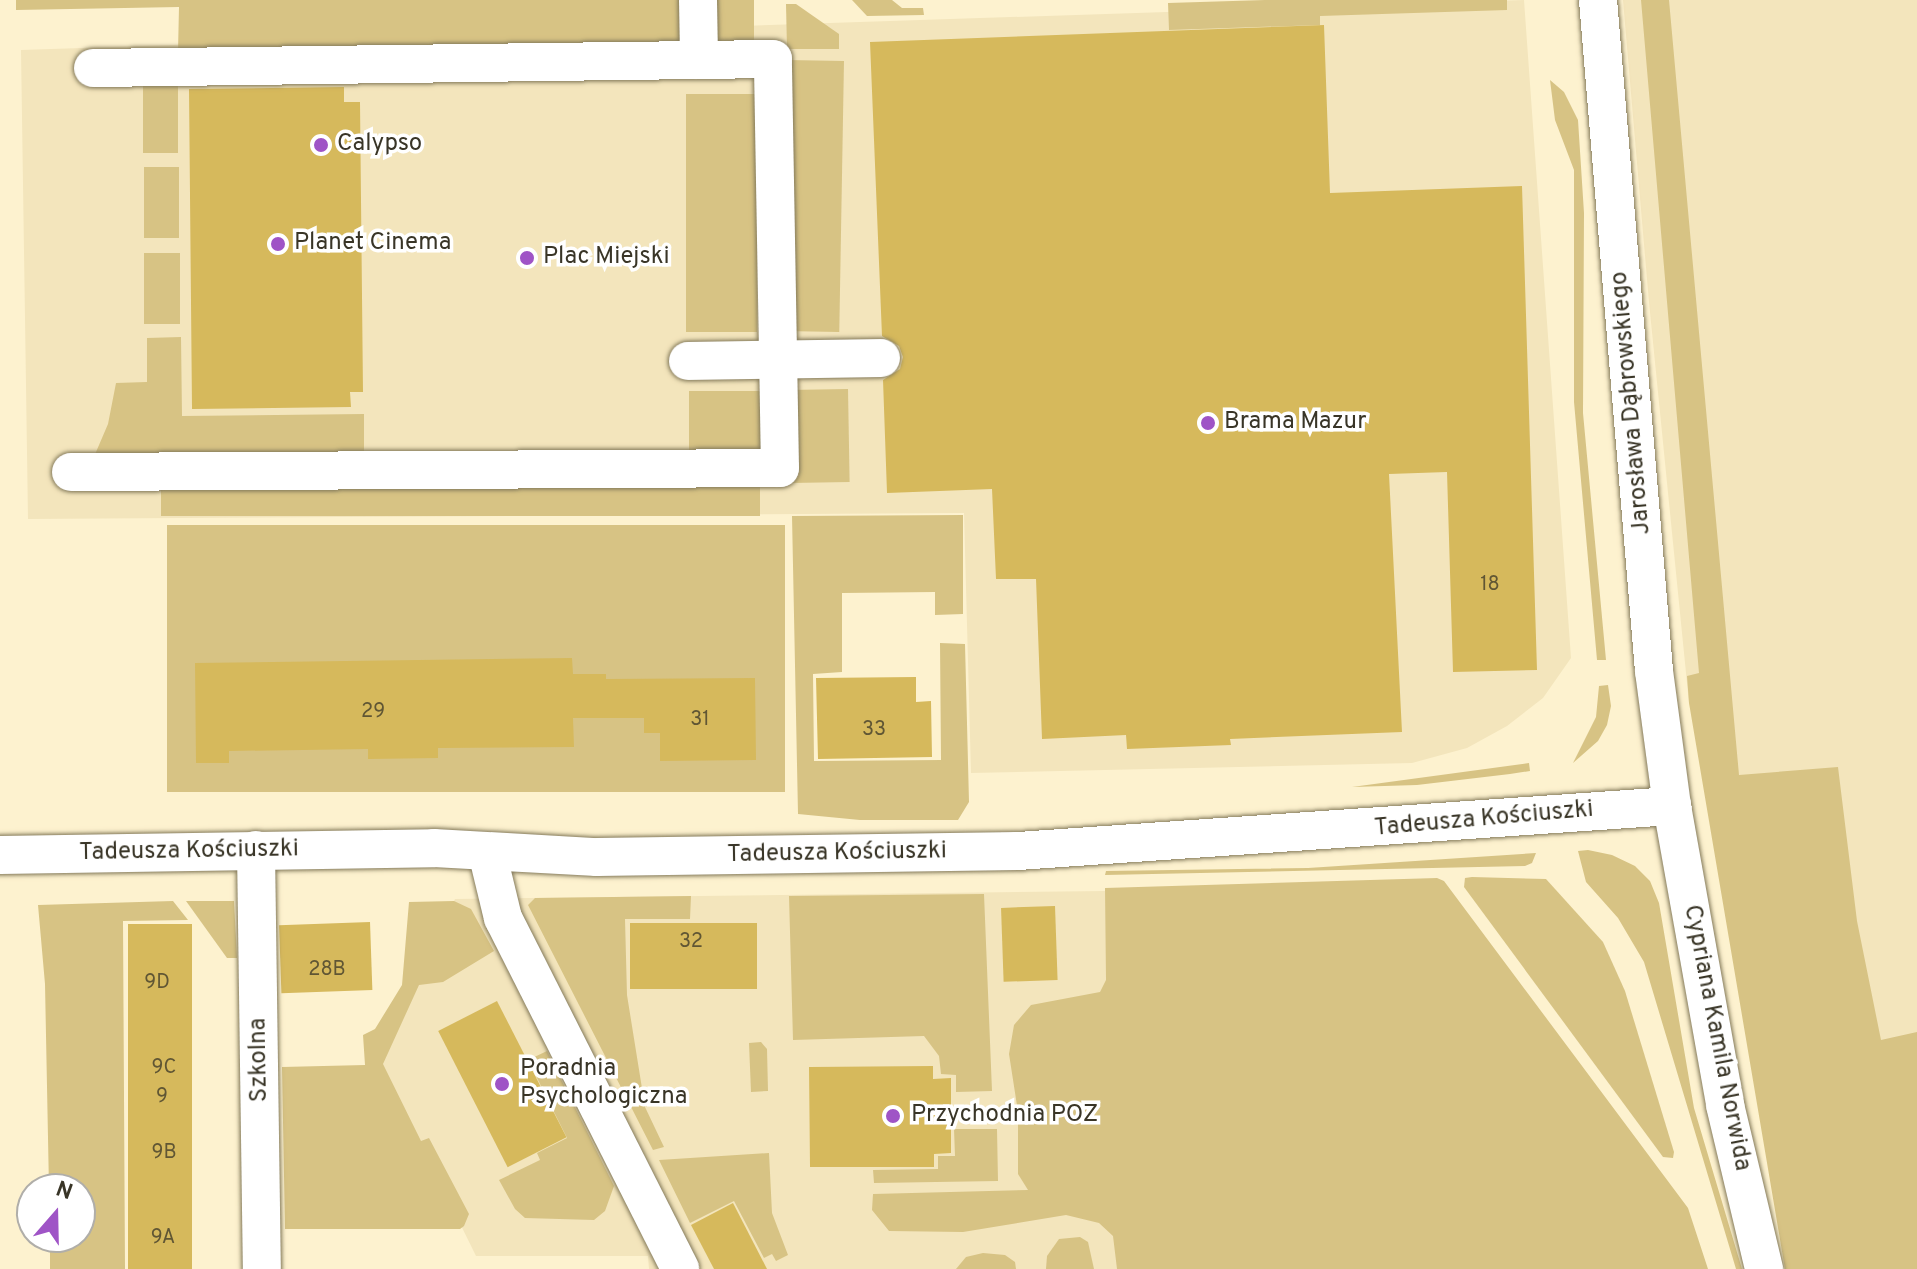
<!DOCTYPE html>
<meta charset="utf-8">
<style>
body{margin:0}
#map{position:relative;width:1917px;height:1269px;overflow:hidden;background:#fdf2cf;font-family:Overpass,sans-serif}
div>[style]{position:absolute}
.built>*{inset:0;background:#f3e5bc}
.green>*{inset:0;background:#d7c384;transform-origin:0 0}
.building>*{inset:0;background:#d6b95c;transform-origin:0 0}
.roads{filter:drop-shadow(0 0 2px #847a5a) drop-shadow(0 0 2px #847a5a)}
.minor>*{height:38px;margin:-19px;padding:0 19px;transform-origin:19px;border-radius:19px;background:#fff}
.dots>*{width:22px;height:22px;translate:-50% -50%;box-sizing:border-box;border:4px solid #fff;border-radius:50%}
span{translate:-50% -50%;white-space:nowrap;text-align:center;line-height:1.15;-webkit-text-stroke:7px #fff;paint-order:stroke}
.number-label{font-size:20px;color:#605634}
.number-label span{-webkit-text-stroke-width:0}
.poi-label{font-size:24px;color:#393527}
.left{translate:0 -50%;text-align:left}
.street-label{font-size:24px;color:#393527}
.north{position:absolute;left:16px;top:1173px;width:80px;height:80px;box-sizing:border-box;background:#fff;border:2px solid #b0aea9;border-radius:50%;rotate:20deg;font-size:22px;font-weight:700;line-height:32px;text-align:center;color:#393527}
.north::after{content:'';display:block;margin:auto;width:28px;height:36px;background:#9f54c6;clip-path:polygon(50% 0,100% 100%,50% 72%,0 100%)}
</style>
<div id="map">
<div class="built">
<div style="clip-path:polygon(1524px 0,1571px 658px,1543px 698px,1507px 726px,1467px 748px,1412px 763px,971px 773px,964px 513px,28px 519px,21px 50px)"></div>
<div style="clip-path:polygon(1623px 0,1917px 0,1917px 1246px,1689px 703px,1649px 302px)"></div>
<div style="clip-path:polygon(1106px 891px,1151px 1269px,649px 1269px,648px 1256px,476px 1256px,381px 1063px,455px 899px)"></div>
</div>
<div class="green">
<div style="clip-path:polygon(16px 0,683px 0,684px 43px,178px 51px,179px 7px,16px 10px)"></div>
<div style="left:711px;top:0;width:43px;height:51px"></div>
<div style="clip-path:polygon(852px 0,892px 0,902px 8px,923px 8px,924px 15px,867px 16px)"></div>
<div style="clip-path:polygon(1265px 0,1507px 0,1507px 10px,1320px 16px,1320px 25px,1169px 30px,1168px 3px)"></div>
<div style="clip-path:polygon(1641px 0,1669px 0,1739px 775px,1838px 767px,1857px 921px,1881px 1040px,1917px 1032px,1917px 1269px,1785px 1269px,1689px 703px,1687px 676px,1699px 673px)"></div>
<div style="clip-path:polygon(786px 4px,796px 4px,839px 34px,839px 49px,787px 49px)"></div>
<div style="left:787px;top:60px;width:57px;height:271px;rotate:1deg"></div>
<div style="clip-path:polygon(1550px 80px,1564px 92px,1578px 120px,1584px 213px,1583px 413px,1606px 660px,1597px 660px,1574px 402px,1574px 170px,1555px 120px)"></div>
<div style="left:143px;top:83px;width:35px;height:70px"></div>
<div style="left:757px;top:94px;width:238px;height:71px;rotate:90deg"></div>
<div style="left:144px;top:167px;width:35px;height:71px"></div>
<div style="left:144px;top:253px;width:36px;height:71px"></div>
<div style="clip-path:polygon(181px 337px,182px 416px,364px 414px,364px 457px,93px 459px,108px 424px,116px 383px,147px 382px,147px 338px)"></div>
<div style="left:848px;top:389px;width:93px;height:59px;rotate:89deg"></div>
<div style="left:689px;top:391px;width:71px;height:61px"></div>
<div style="left:760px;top:485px;width:31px;height:599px;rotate:90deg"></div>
<div style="clip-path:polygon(963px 515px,963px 614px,935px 615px,935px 592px,842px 593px,842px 672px,813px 674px,814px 761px,941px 760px,940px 643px,965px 644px,969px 802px,958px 820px,860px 820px,798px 814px,792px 516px)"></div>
<div style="left:785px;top:525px;width:267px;height:618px;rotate:90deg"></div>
<div style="clip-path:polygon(1608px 685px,1611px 706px,1607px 725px,1598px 741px,1573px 763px,1596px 717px,1599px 686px)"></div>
<div style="clip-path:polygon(1529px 763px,1530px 771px,1510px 774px,1417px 785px,1352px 787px)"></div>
<div style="clip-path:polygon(1588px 850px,1612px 855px,1635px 866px,1650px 881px,1659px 903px,1694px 1108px,1742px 1269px,1736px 1269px,1644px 962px,1618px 918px,1586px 882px,1578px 851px)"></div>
<div style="clip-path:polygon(1536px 853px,1532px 863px,1525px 866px,1105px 875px,1106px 871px,1308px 868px)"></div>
<div style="clip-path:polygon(1472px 877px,1546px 879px,1603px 942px,1625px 991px,1674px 1152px,1673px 1158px,1663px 1157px,1464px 887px,1465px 878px)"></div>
<div style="clip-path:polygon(1437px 878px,1444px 881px,1688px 1208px,1708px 1269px,1117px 1269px,1113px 1236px,1099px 1223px,1066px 1215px,963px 1232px,889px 1231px,872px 1210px,873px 1194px,1028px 1190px,1018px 1174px,1018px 1112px,1009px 1054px,1014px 1025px,1031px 1005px,1100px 992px,1106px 980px,1105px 888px)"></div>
<div style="clip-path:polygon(984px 894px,992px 1091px,956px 1092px,956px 1075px,941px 1074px,939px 1056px,924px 1036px,793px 1040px,789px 896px)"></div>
<div style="clip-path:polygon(691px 896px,690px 919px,625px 919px,627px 995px,645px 1107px,664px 1147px,653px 1150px,528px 905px,535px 898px)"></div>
<div style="clip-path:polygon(173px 901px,188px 920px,123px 921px,125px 1269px,50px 1269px,50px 1237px,80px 1237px,80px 1189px,49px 1189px,45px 984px,38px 905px)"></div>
<div style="clip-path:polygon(186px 901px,234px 901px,237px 958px,227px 958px)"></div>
<div style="clip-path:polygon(454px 901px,471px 909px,494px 951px,443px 982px,419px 985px,383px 1064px,421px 1141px,429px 1138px,469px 1214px,464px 1226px,460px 1229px,285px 1229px,282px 1067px,365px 1065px,363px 1035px,375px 1029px,402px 985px,409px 902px)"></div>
<div style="clip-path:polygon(761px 1042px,767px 1049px,768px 1091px,751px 1092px,749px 1043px)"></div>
<div style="clip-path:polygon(547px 1051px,614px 1186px,605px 1211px,594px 1220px,525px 1218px,515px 1209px,499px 1180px,540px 1160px,537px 1153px,567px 1138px,528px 1060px)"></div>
<div style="clip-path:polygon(954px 1129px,997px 1129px,998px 1181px,874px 1183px,873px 1170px,938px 1169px,938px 1156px,955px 1156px)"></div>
<div style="clip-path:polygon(769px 1153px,772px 1213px,788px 1255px,776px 1261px,772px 1254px,764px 1258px,734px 1201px,690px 1223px,659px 1160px)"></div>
<div style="clip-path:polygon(1080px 1237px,1088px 1242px,1094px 1269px,1046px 1269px,1047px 1256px,1059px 1239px)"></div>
<div style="clip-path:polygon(983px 1253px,1005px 1255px,1015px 1262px,1016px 1269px,956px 1269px,966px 1257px)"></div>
</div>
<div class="building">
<div style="clip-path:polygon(1324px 25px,1330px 193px,1522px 186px,1537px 670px,1453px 672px,1447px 472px,1389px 474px,1402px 732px,1230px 739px,1231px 745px,1127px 749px,1126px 735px,1042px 739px,1036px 579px,996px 579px,992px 489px,887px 493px,883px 380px,900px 369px,903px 357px,899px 346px,882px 336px,870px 42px)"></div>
<div style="clip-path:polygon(344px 87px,344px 102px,360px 102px,363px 392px,350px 392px,351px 407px,192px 409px,189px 89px)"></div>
<div style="clip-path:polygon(572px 658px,573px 674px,606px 674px,606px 679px,755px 678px,756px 760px,660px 761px,660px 733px,644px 733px,644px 718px,573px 718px,574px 747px,438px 748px,438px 758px,368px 759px,368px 749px,229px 751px,229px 763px,196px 763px,195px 663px)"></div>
<div style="clip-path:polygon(916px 677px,916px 702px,931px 701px,932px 757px,818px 759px,816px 678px)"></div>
<div style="left:1055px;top:906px;width:74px;height:54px;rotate:88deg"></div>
<div style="left:370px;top:922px;width:68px;height:91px;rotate:88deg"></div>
<div style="left:757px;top:923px;width:66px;height:127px;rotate:90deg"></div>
<div style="left:192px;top:924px;width:345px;height:64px;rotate:90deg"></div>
<div style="left:497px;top:1001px;width:153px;height:66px;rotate:63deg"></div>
<div style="clip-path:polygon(933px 1066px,933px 1079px,951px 1078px,951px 1153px,934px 1154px,934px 1167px,810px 1167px,809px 1067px)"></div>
<div style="clip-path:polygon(733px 1203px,767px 1269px,714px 1269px,691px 1225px)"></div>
</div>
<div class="roads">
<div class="minor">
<div style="left:698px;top:0;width:60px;rotate:89deg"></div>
<div style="left:1598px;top:0;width:673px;rotate:85.23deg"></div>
<div style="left:1654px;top:671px;width:136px;rotate:82.4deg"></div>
<div style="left:1672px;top:806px;width:304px;rotate:79.9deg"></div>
<div style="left:1725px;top:1105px;width:169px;rotate:76.6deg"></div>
<div style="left:688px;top:361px;width:193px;rotate:-0.9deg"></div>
<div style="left:71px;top:472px;width:709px;rotate:-0.32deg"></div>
<div style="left:780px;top:468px;width:409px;rotate:-91deg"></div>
<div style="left:773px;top:59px;width:680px;rotate:179.24deg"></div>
<div style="left:256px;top:850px;width:419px;rotate:89.2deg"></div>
<div style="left:487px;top:852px;width:68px;rotate:76.4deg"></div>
<div style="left:503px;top:918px;width:393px;rotate:63.2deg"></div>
<div style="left:0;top:855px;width:434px;rotate:-0.9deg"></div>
<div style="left:434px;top:848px;width:163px;rotate:3.2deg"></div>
<div style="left:597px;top:857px;width:421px;rotate:-0.8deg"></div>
<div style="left:1018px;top:851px;width:656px;rotate:-3.94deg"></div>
</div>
</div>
<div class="dots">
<div style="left:321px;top:145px;background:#9f54c6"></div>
<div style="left:278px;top:244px;background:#9f54c6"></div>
<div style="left:527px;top:258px;background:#9f54c6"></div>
<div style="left:1208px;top:423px;background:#9f54c6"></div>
<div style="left:502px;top:1084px;background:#9f54c6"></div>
<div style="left:893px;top:1116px;background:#9f54c6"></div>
</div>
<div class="number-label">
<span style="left:1490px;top:585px">18</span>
<span style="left:373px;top:712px">29</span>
<span style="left:700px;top:720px">31</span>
<span style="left:874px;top:730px">33</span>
<span style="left:691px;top:942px">32</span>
<span style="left:327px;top:970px">28B</span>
<span style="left:157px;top:983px">9D</span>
<span style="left:164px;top:1068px">9C</span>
<span style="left:162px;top:1097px">9</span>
<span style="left:164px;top:1153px">9B</span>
<span style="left:163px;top:1238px">9A</span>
</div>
<div class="poi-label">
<span class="left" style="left:337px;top:145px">Calypso</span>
<span class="left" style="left:294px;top:244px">Planet Cinema</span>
<span class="left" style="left:543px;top:258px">Plac Miejski</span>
<span class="left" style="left:1224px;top:423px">Brama Mazur</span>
<span class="left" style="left:520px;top:1084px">Poradnia<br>Psychologiczna</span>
<span class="left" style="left:911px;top:1116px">Przychodnia POZ</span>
</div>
<div class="street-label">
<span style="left:1632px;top:403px;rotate:-95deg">Jarosława Dąbrowskiego</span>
<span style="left:1484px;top:820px;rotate:-5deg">Tadeusza Kościuszki</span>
<span style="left:189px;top:852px;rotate:-1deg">Tadeusza Kościuszki</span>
<span style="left:837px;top:854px;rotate:-1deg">Tadeusza Kościuszki</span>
<span style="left:1716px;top:1038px;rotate:79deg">Cypriana Kamila Norwida</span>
<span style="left:260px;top:1060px;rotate:-91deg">Szkolna</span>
</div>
<div class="north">N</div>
</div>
